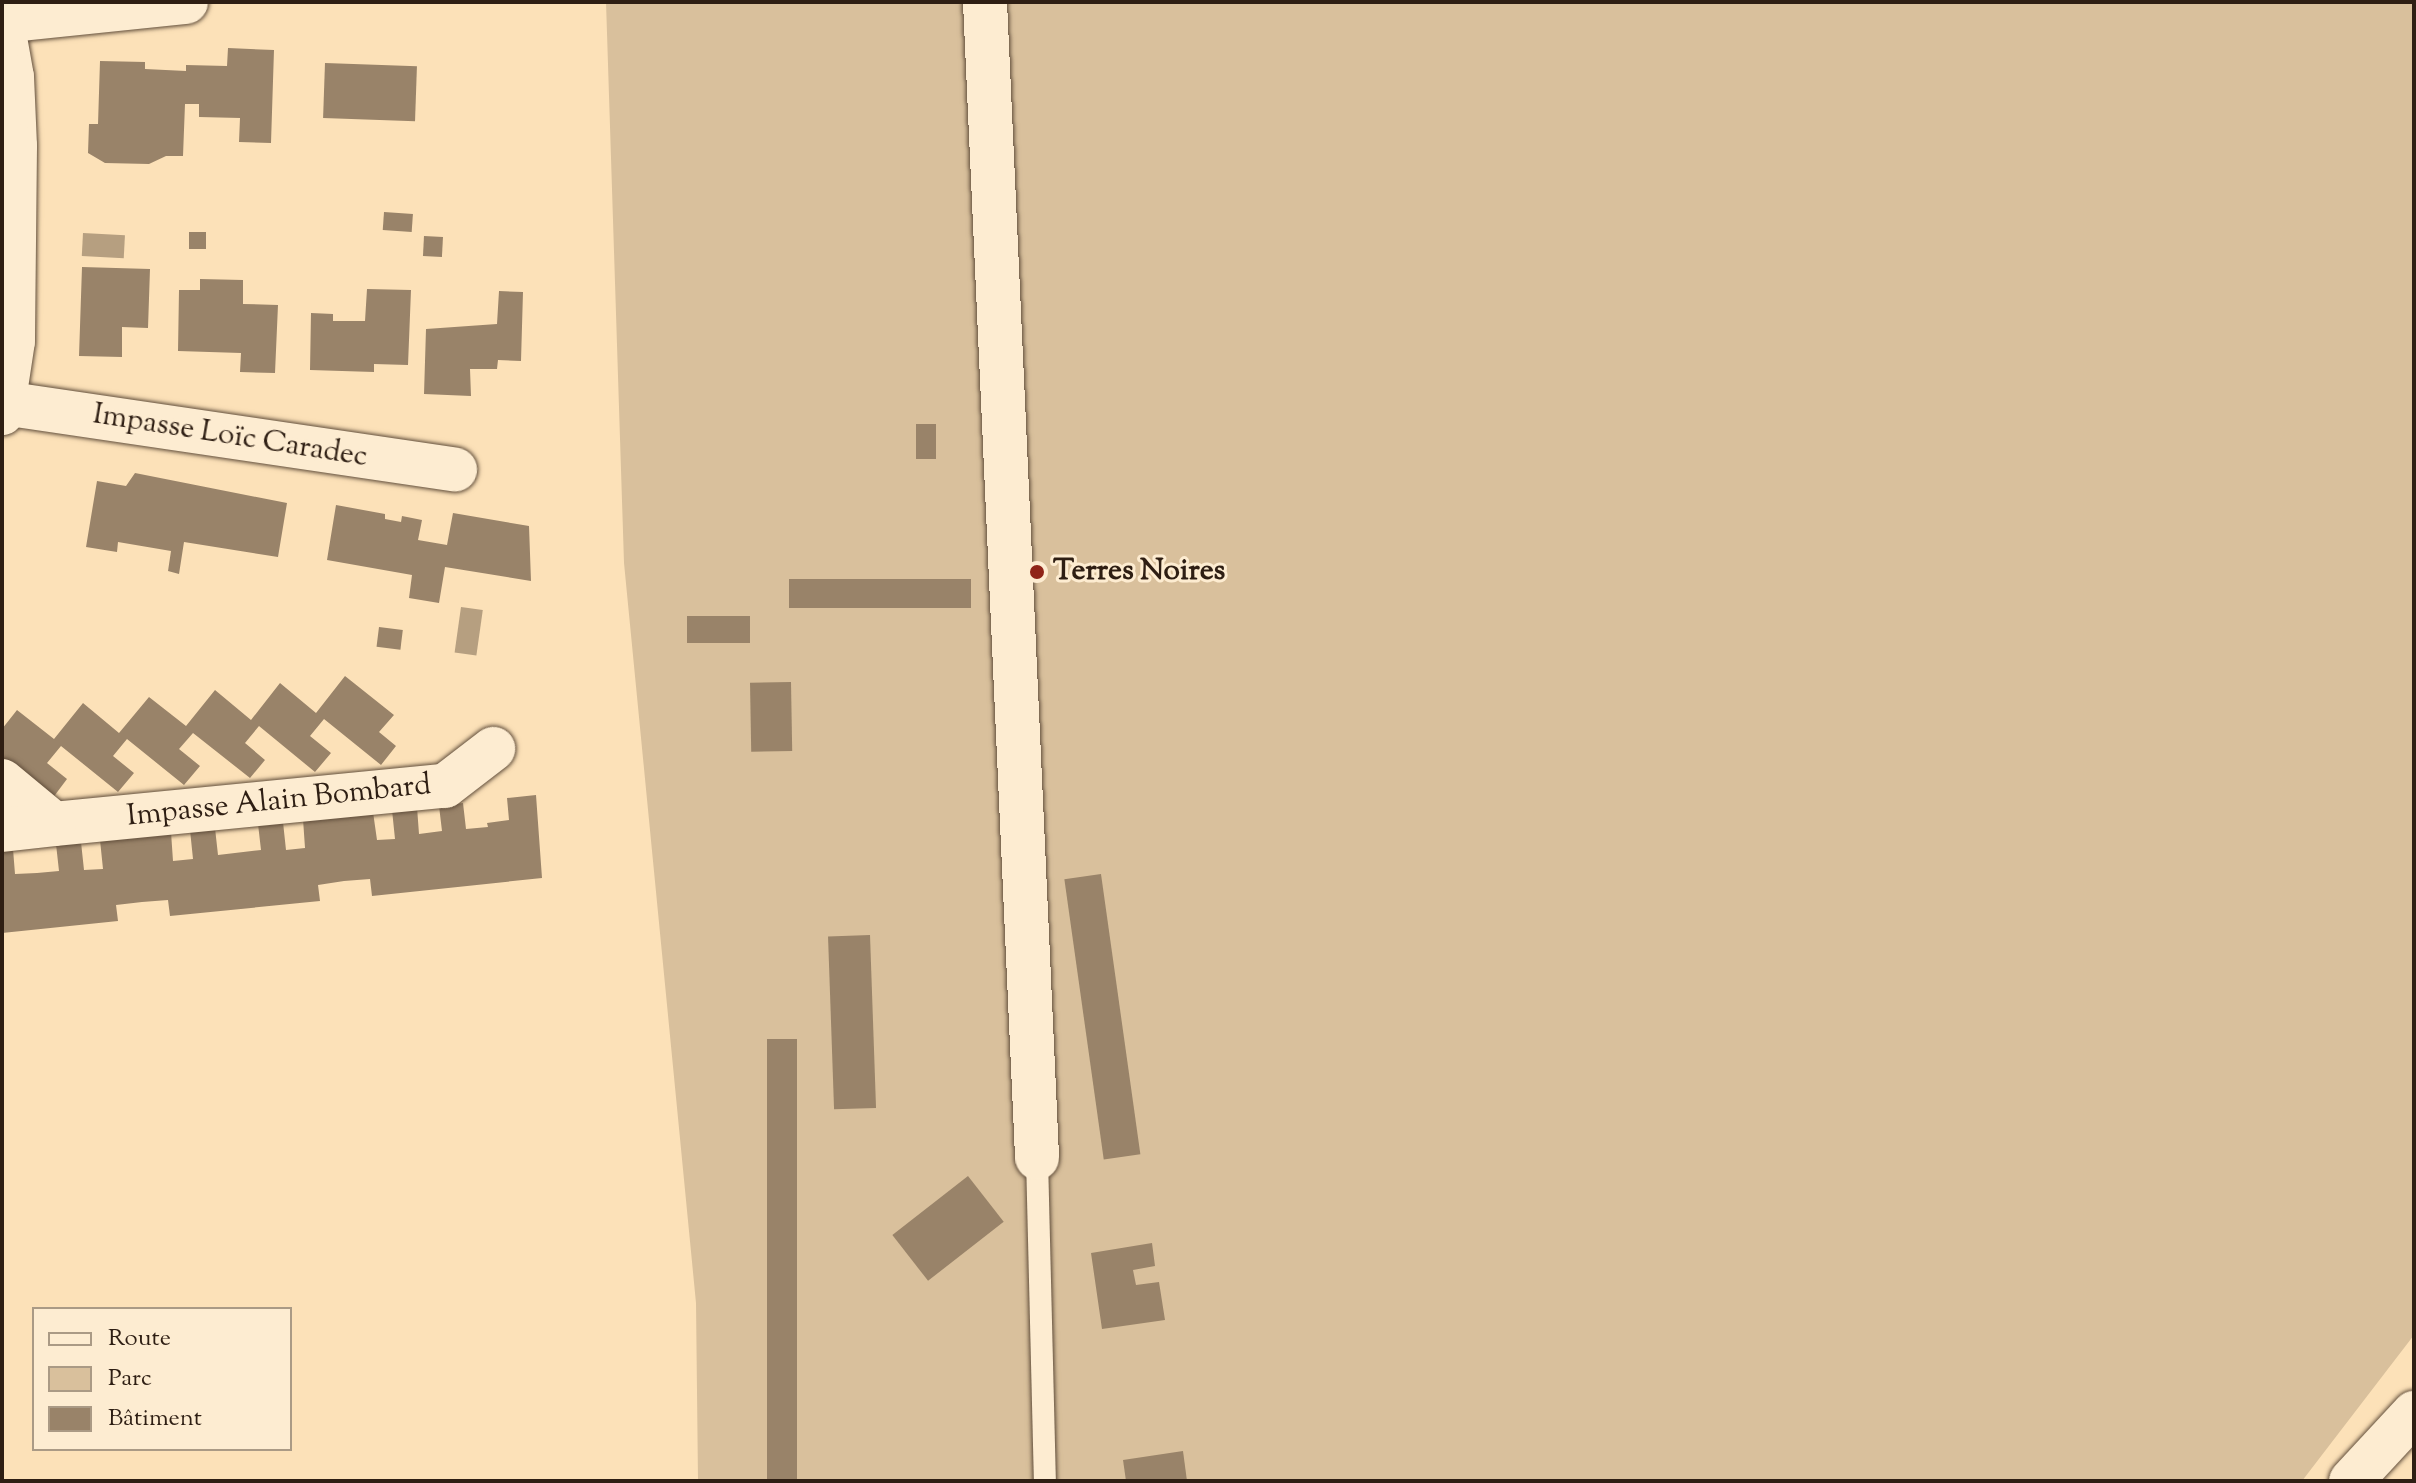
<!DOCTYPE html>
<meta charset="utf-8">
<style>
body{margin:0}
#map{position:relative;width:2416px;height:1483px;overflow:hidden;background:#fce1b8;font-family:"Sorts Mill Goudy",serif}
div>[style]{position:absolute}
.green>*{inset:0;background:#d9c09c}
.water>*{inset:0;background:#b69f80;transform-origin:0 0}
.building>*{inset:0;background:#998369;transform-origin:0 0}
.roads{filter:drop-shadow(0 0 2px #624f3c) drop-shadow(0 0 2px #624f3c)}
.service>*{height:22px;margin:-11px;padding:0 11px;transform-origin:11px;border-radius:11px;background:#fdecd1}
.minor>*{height:44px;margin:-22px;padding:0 22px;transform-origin:22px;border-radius:22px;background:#fdecd1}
.dots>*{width:22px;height:22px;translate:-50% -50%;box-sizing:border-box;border:4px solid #fdecd1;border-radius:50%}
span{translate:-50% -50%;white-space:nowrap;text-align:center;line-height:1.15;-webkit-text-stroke:6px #fdecd1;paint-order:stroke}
.street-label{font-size:30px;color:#2e1e13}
.poi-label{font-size:30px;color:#2e1e13;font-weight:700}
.left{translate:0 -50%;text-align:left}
.frame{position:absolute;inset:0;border:4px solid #2e1e13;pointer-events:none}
.legend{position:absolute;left:32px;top:1307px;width:260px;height:144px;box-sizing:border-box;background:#fdecd1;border:2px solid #aa9a85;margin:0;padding:10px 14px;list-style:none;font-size:24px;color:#2e1e13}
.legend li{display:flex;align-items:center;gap:16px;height:40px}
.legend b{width:40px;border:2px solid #aa9a85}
</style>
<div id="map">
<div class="green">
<div style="clip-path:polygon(606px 2px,2414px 2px,2414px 1335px,2302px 1481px,698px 1481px,696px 1303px,624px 563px)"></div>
</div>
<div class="water">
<div style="left:83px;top:233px;width:42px;height:23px;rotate:3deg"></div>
<div style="left:461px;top:607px;width:22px;height:46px;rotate:8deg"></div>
</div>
<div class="building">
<div style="clip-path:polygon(228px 48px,274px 50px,271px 143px,239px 142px,240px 118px,199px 117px,199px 104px,185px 104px,183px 156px,166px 156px,149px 164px,105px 163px,88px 153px,89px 124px,98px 124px,100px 61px,145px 62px,145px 69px,186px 71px,186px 65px,227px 66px)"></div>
<div style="left:325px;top:63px;width:92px;height:55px;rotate:2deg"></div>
<div style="left:384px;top:212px;width:29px;height:18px;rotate:4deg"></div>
<div style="left:189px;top:232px;width:17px;height:17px"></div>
<div style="left:424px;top:236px;width:19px;height:20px;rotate:3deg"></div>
<div style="clip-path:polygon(82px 267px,150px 269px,148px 328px,122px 327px,122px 357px,79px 356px)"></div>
<div style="clip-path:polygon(200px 279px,243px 280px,243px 304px,278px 305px,275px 373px,240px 372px,241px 353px,178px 351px,179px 290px,200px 290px)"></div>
<div style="clip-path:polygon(367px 289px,411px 290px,408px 365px,374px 364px,374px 372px,310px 370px,311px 313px,333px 314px,333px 321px,365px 321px)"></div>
<div style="clip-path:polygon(499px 291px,523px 292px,521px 361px,498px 360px,497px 369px,470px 369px,471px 396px,424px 394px,426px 329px,497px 324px)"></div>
<div style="left:936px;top:424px;width:35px;height:20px;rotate:90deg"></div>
<div style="clip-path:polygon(135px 473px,287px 503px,278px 557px,184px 542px,179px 574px,168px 571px,171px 551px,118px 542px,117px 552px,86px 547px,97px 481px,126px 486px)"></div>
<div style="clip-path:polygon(336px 505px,385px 514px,385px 519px,401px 522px,402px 516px,422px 520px,418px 540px,447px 545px,453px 513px,529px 526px,531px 581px,445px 567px,439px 603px,409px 598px,412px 575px,327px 560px)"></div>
<div style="left:971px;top:579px;width:29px;height:182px;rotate:90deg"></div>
<div style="left:750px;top:616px;width:27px;height:63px;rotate:90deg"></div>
<div style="left:379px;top:627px;width:24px;height:20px;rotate:7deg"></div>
<div style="clip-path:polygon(345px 676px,394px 715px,379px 732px,396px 746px,381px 765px,324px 719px,310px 736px,331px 753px,315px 772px,259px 726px,245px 743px,265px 760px,250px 778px,193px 733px,179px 749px,200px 766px,184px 785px,127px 739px,113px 756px,134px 773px,118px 792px,61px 746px,47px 763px,67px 779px,52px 799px,2px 758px,2px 729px,17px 710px,54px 739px,83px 703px,119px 733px,149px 697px,186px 726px,215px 690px,251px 720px,280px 683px,316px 713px)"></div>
<div style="left:791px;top:682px;width:69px;height:41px;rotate:89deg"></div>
<div style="clip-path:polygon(536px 795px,542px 878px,372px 896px,370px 879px,344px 881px,318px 885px,320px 901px,170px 916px,168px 900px,142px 902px,116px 905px,118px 921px,2px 933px,2px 850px,13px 849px,15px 874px,37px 873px,59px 871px,56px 844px,81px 842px,84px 870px,103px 869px,100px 840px,171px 832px,173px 861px,193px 859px,190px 830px,215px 828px,218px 855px,261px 850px,258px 824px,283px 822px,286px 850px,305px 848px,303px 819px,373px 812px,377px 840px,395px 839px,392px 810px,417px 807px,419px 834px,442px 831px,439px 806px,463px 803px,466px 829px,488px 827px,487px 823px,509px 820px,507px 798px)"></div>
<div style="left:1101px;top:874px;width:283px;height:37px;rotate:82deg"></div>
<div style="left:870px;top:935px;width:173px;height:42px;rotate:88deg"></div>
<div style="left:767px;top:1039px;width:30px;height:443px"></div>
<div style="left:968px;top:1176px;width:58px;height:96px;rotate:52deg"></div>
<div style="clip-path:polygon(1152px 1243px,1155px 1266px,1133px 1270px,1136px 1285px,1159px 1282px,1165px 1320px,1102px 1329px,1091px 1253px)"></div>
<div style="clip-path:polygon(1183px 1451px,1187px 1481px,1126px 1481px,1123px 1460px)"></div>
</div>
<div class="roads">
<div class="service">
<div style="left:1037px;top:1158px;width:323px;rotate:88.6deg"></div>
</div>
<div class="minor">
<div style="left:985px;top:2px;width:1157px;rotate:87.42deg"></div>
<div style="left:2px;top:21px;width:57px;rotate:79.9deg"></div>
<div style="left:12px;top:77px;width:69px;rotate:87.5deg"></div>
<div style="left:15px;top:146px;width:195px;rotate:90.6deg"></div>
<div style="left:13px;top:341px;width:73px;rotate:98.7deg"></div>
<div style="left:2px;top:21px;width:185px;rotate:-5.9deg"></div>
<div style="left:4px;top:403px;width:456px;rotate:8.4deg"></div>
<div style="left:2px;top:781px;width:67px;rotate:39.6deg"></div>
<div style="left:54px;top:824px;width:393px;rotate:-5.6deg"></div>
<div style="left:445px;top:786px;width:61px;rotate:-37.6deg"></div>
<div style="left:2px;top:830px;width:52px;rotate:-6.6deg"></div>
<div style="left:2351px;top:1481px;width:93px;rotate:-47.2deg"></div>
</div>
</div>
<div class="dots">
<div style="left:1037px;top:572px;background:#8f2418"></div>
</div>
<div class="street-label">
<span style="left:230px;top:437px;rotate:9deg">Impasse Loïc Caradec</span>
<span style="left:279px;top:802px;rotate:-6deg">Impasse Alain Bombard</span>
</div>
<div class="poi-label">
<span class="left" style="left:1053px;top:572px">Terres Noires</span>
</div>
<div class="frame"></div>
<ul class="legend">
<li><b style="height:10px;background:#fdecd1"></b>Route</li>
<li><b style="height:22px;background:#d9c09c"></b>Parc</li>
<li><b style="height:22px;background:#998369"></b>Bâtiment</li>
</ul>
</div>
